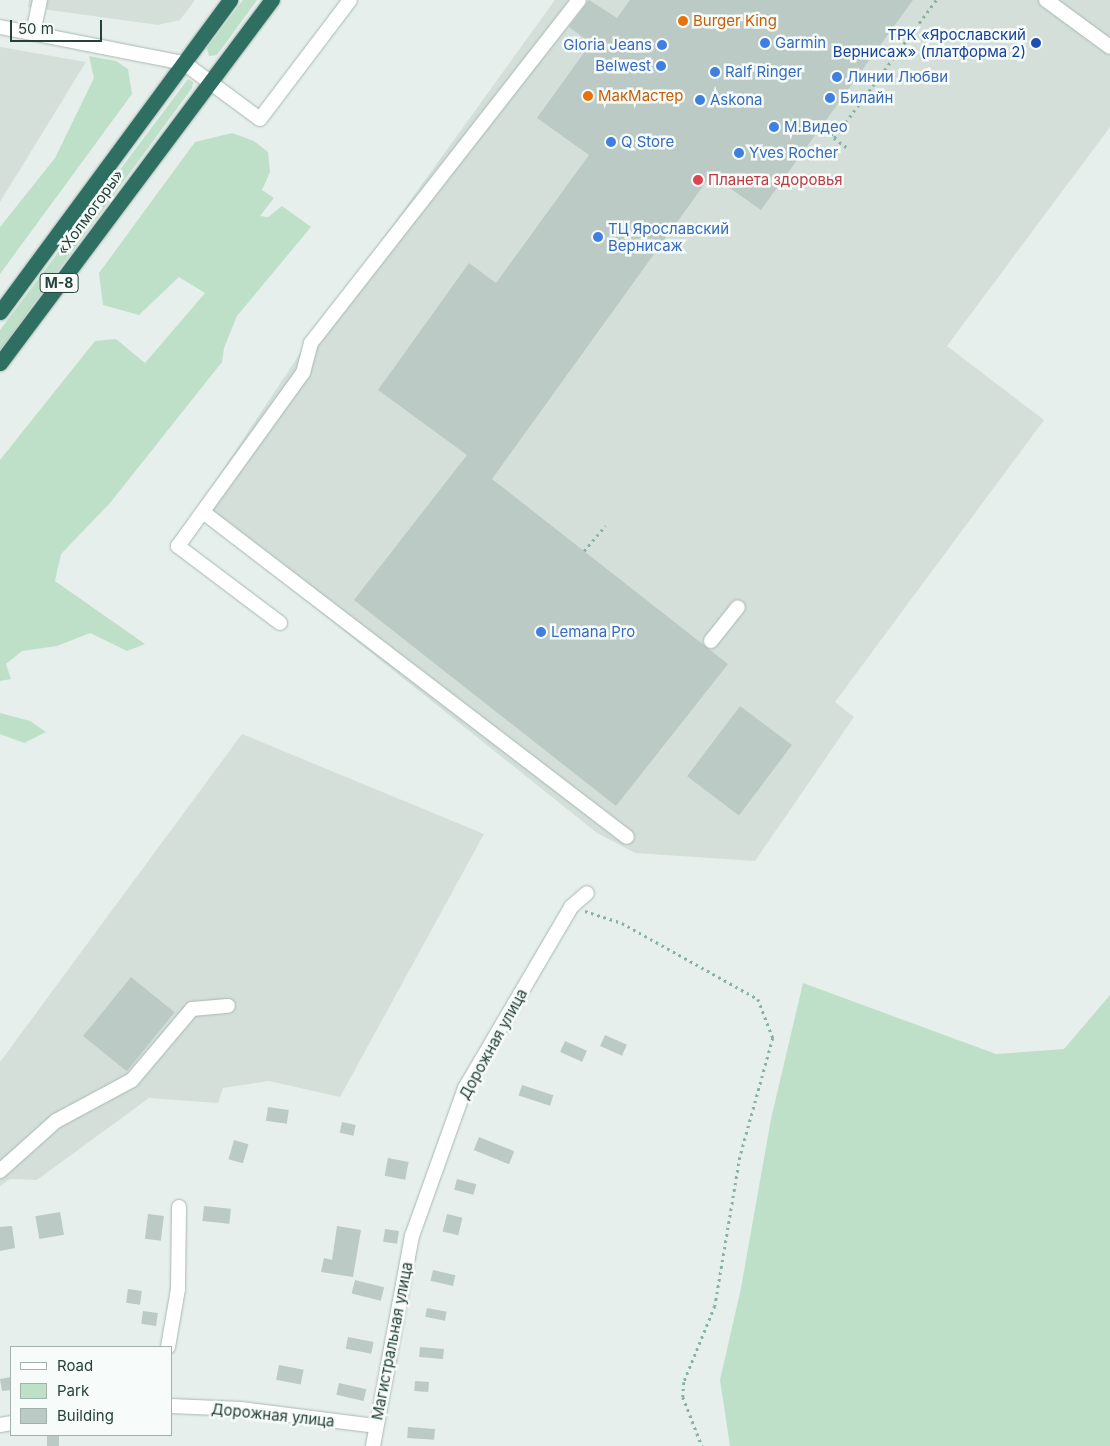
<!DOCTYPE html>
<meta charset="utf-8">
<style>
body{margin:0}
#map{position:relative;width:1110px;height:1446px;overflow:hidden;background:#e6efeb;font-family:Inter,sans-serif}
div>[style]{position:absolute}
.built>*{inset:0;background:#d4dfda}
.green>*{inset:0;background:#bfe0c8}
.building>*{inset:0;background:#bbcac4;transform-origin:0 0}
.path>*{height:2.5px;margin-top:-1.25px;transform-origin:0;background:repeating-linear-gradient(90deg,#86b3a5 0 2.5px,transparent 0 6.5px)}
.roads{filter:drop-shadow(0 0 1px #a8b8b2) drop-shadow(0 0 1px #a8b8b2)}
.minor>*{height:14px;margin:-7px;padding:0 7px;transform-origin:7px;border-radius:7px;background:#fff}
.highway>*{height:15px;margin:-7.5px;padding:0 7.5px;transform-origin:7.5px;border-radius:7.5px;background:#2f6f62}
.dots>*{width:14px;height:14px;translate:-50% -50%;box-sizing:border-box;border:2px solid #f7fbf9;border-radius:50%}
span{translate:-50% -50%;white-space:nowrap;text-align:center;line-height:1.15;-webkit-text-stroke:5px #f7fbf9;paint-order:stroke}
.shield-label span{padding:1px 4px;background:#f7fbf9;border:1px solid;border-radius:4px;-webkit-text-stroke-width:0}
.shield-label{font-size:14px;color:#24423a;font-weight:700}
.food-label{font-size:15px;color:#c56008}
.left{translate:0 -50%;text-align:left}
.transit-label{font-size:15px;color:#164399}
.right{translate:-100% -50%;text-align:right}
.shop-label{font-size:15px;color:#366cbe}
.health-label{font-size:15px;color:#be3a42}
.street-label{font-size:15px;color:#24423a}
.legend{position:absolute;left:10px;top:1346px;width:162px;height:90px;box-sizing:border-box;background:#f7fbf9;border:1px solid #a3b1ad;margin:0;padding:6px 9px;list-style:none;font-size:15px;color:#24423a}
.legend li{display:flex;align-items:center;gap:10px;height:25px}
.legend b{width:25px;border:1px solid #a3b1ad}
.scale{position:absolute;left:10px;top:20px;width:92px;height:22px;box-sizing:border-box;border:2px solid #24423a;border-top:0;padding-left:6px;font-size:15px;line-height:18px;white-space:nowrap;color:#24423a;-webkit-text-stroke:4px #f7fbf9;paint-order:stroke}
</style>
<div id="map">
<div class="built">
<div style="clip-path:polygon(29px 0,195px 0,180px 20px,158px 25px,28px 7px)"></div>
<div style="clip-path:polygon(555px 0,1110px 0,1110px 127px,947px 346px,1044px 420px,835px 702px,854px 717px,755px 861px,635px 853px,597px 833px,205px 520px,200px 511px,202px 501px,303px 349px)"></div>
<div style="clip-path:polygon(0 47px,86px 62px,0 202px)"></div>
<div style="clip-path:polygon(242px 734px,484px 834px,340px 1097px,269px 1081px,223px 1088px,218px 1103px,149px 1098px,37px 1180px,10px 1179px,0 1186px,0 1062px)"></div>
</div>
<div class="green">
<div style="clip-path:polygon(243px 0,257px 0,217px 55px,209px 56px,207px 48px)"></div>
<div style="clip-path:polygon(89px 56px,116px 61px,128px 69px,132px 94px,0 274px,0 227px,55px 158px,94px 78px)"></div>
<div style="clip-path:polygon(188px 79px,193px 82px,192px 88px,0 350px,0 330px)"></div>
<div style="clip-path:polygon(232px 133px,254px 141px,268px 152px,270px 172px,262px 190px,274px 198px,260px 216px,268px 217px,282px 206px,311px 227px,237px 316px,224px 348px,222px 362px,110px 503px,61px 554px,55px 581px,145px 644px,127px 651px,90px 633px,57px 646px,22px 651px,6px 664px,11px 679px,0 681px,0 460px,95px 341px,116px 339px,145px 363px,205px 293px,179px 277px,139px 315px,103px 305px,99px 273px,195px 142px)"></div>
<div style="clip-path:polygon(0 713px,30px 721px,46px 732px,24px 743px,0 734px)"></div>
<div style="clip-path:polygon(803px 983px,996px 1054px,1064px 1049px,1110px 995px,1110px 1446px,730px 1446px,720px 1380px,741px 1288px,771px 1119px)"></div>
</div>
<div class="building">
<div style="clip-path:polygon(589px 0,617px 18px,630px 0,913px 0,761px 210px,711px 175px,492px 479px,728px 664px,616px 806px,354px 600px,467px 455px,378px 390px,469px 263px,496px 283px,589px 155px,537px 118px,591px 43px,569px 27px)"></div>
<div style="left:740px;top:706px;width:65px;height:88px;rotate:37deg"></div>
<div style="left:131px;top:977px;width:56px;height:76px;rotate:39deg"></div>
<div style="left:605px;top:1035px;width:24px;height:12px;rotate:24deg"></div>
<div style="left:565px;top:1041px;width:24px;height:12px;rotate:24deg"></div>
<div style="left:522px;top:1085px;width:33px;height:11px;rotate:18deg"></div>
<div style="left:268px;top:1107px;width:21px;height:14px;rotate:8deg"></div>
<div style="left:342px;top:1122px;width:14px;height:11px;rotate:12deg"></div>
<div style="left:479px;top:1137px;width:38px;height:14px;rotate:22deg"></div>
<div style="left:234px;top:1140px;width:15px;height:20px;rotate:16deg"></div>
<div style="left:388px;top:1158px;width:21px;height:18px;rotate:11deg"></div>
<div style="left:457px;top:1179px;width:20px;height:11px;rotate:15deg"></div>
<div style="left:204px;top:1206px;width:27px;height:15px;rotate:6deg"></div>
<div style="left:60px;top:1212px;width:23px;height:25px;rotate:80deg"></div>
<div style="left:148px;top:1214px;width:16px;height:25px;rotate:7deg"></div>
<div style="left:447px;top:1214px;width:16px;height:18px;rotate:14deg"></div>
<div style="clip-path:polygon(12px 1226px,15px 1248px,0 1251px,0 1227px)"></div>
<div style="clip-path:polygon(337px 1226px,361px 1230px,353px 1277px,321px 1272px,324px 1258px,332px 1260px)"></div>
<div style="left:385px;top:1229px;width:14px;height:13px;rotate:8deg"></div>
<div style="left:433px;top:1270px;width:23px;height:11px;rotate:13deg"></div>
<div style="left:355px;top:1280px;width:30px;height:14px;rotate:14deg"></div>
<div style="left:128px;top:1289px;width:14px;height:14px;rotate:8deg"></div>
<div style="left:427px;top:1308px;width:20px;height:9px;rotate:11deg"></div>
<div style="left:143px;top:1311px;width:15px;height:13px;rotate:8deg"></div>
<div style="left:348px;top:1337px;width:26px;height:12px;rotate:11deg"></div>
<div style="left:420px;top:1347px;width:24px;height:10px;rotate:5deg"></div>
<div style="left:279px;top:1365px;width:25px;height:15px;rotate:11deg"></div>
<div style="clip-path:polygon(11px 1377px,11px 1390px,2px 1391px,0 1379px)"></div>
<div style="left:415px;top:1381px;width:14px;height:10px;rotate:4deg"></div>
<div style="left:339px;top:1383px;width:28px;height:12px;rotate:13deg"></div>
<div style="left:408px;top:1427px;width:27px;height:11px;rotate:4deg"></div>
<div style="left:47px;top:1435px;width:12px;height:11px"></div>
</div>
<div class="path">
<div style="left:825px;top:122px;width:18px;rotate:61deg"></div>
<div style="left:834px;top:138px;width:17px;rotate:36deg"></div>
<div style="left:834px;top:138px;width:172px;rotate:-53.5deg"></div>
<div style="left:584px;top:551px;width:33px;rotate:-50deg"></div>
<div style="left:585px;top:911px;width:39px;rotate:18deg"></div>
<div style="left:622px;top:923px;width:156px;rotate:29.2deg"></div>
<div style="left:758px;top:999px;width:42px;rotate:69deg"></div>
<div style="left:773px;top:1038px;width:123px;rotate:105.5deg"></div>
<div style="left:740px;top:1157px;width:151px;rotate:99.5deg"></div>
<div style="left:715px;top:1306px;width:82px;rotate:112.2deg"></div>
<div style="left:684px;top:1382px;width:15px;rotate:94deg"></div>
<div style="left:683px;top:1397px;width:53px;rotate:68.8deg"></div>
</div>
<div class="roads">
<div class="minor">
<div style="left:1046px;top:0;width:79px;rotate:36.3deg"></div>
<div style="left:0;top:27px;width:187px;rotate:11.1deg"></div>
<div style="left:184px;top:63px;width:94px;rotate:36.4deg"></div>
<div style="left:260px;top:119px;width:149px;rotate:-52.9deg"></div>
<div style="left:33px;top:33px;width:34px;rotate:-78deg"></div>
<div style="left:203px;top:512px;width:534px;rotate:37.47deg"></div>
<div style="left:280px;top:623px;width:128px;rotate:-143deg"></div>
<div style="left:178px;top:546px;width:213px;rotate:-54.2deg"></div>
<div style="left:303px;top:373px;width:31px;rotate:-75deg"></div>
<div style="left:311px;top:343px;width:435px;rotate:-52deg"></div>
<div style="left:711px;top:641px;width:43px;rotate:-51.5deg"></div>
<div style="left:0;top:1171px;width:75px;rotate:-41.8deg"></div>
<div style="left:56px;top:1121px;width:86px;rotate:-28.3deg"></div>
<div style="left:132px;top:1080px;width:93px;rotate:-49.8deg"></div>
<div style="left:192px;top:1009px;width:36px;rotate:-5deg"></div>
<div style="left:168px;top:1347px;width:59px;rotate:-80.2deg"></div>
<div style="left:178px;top:1289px;width:82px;rotate:-89.3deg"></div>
<div style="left:171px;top:1406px;width:70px;rotate:2.5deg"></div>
<div style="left:241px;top:1409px;width:135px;rotate:7.2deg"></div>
<div style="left:0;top:1425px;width:11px;rotate:-10deg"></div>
<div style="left:373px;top:1446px;width:214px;rotate:-79.5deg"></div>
<div style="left:412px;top:1236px;width:157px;rotate:-70.3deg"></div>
<div style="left:465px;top:1088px;width:210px;rotate:-59.6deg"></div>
<div style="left:571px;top:907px;width:21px;rotate:-41deg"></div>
</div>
<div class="highway">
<div style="left:0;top:312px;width:388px;rotate:-53.6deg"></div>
<div style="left:0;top:363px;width:454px;rotate:-53.2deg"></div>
</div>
</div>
<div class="dots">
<div style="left:683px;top:21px;background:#e8710a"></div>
<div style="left:765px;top:43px;background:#3f7fe0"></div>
<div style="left:1036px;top:43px;background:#1a4fb4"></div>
<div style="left:662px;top:45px;background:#3f7fe0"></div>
<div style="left:661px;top:66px;background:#3f7fe0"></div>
<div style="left:715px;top:72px;background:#3f7fe0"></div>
<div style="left:837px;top:77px;background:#3f7fe0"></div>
<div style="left:588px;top:96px;background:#e8710a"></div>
<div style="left:830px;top:98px;background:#3f7fe0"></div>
<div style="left:700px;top:100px;background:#3f7fe0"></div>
<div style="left:774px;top:127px;background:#3f7fe0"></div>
<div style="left:611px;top:142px;background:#3f7fe0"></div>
<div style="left:739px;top:153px;background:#3f7fe0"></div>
<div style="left:698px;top:180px;background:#e0444e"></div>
<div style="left:598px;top:237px;background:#3f7fe0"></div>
<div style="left:541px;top:632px;background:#3f7fe0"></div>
</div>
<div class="shield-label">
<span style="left:59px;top:283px">М-8</span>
</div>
<div class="food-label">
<span class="left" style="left:693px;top:21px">Burger King</span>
<span class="left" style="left:598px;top:96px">МакМастер</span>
</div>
<div class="transit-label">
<span class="right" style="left:1026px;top:43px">ТРК «Ярославский<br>Вернисаж» (платформа 2)</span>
</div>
<div class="shop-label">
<span class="left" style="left:775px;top:43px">Garmin</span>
<span class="right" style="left:652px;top:45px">Gloria Jeans</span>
<span class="right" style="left:651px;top:66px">Belwest</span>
<span class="left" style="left:725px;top:72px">Ralf Ringer</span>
<span class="left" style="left:847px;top:77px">Линии Любви</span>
<span class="left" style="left:840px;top:98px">Билайн</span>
<span class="left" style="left:710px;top:100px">Askona</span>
<span class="left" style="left:784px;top:127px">М.Видео</span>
<span class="left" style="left:621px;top:142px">Q Store</span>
<span class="left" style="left:749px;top:153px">Yves Rocher</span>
<span class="left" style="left:608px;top:237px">ТЦ Ярославский<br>Вернисаж</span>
<span class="left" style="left:551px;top:632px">Lemana Pro</span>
</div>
<div class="health-label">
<span class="left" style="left:708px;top:180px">Планета здоровья</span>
</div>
<div class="street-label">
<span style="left:90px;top:212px;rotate:-54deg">«Холмогоры»</span>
<span style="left:493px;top:1044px;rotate:-61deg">Дорожная улица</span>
<span style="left:392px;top:1341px;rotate:-79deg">Магистральная улица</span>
<span style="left:273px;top:1415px;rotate:6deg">Дорожная улица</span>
</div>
<ul class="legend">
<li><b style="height:6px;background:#fff"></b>Road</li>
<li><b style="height:14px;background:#bfe0c8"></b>Park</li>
<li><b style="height:14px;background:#bbcac4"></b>Building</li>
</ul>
<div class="scale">50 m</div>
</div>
